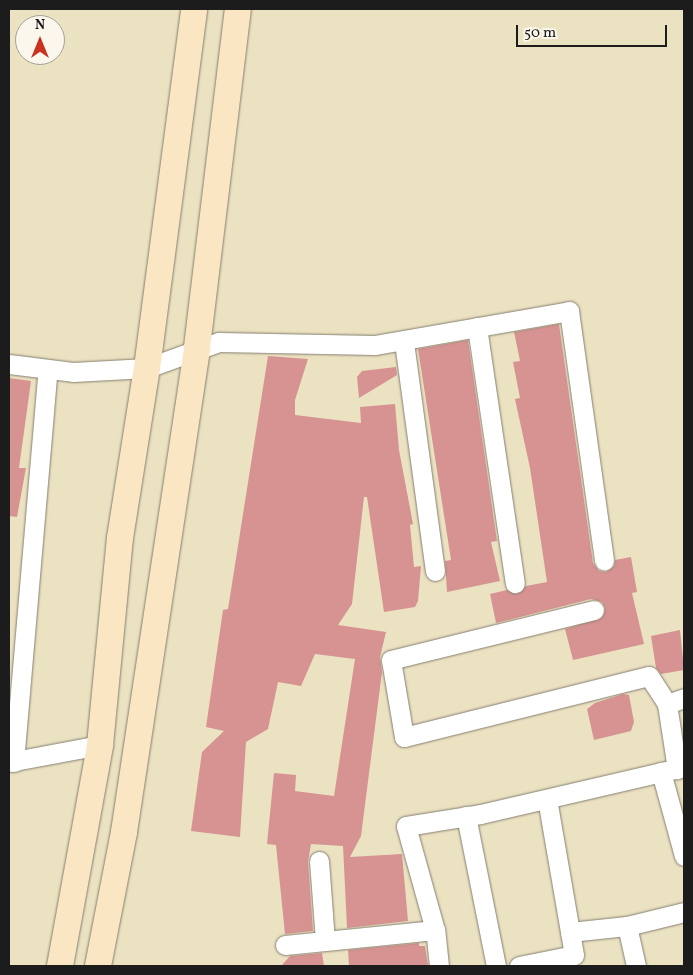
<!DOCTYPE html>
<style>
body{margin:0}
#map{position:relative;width:693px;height:975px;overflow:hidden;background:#ebe2c2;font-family:Vollkorn,serif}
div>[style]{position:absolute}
.building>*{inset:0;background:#d69391}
.roads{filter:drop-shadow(0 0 1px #847f6f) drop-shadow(0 0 1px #847f6f)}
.street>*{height:19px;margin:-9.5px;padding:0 9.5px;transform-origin:9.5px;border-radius:9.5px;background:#fff}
.secondary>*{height:26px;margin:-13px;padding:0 13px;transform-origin:13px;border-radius:13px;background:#fbe6c4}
span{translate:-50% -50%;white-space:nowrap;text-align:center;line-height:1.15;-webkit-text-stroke:4px #fbf7ec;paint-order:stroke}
.frame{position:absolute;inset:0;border:10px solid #1c1c1c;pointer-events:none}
.north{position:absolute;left:15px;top:15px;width:50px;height:50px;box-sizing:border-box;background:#fbf7ec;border:1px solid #a29f99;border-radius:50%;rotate:0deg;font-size:14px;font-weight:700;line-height:20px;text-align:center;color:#1c1c1c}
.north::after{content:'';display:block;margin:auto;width:18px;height:22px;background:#c8321e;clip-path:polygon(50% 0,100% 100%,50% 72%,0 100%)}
.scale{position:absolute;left:516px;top:25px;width:151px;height:22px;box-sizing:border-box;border:2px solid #1c1c1c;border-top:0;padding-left:6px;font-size:15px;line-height:18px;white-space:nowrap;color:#1c1c1c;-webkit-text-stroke:4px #fbf7ec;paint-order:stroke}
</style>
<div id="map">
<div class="building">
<div style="clip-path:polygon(559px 324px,593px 563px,599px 571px,606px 572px,614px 566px,615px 560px,631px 557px,637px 592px,632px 593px,644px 644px,573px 660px,565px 629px,601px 618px,605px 608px,602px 602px,591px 599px,496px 623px,490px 594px,507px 590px,517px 594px,526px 586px,547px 582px,530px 468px,515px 399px,520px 398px,513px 362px,520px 361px,514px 332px)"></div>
<div style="clip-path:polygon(468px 340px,497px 541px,491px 542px,500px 581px,447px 592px,445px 561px,451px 560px,418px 349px)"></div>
<div style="clip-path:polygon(268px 356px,308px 359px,295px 400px,295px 415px,361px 423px,360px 407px,395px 404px,399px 450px,413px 524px,410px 525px,414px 567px,421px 566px,418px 601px,415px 607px,384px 612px,367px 497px,364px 497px,352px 604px,338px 625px,386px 632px,380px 657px,382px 672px,361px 836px,350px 857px,402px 854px,408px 921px,347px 928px,343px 846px,311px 844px,308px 862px,313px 931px,285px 934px,276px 845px,267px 844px,274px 773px,296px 775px,295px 791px,334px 796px,355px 659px,315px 654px,301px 686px,278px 682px,268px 729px,246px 742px,240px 837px,191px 831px,202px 752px,224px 731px,206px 727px,223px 610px,228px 609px)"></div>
<div style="clip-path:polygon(396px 367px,397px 375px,359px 398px,357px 377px,362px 371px)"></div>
<div style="clip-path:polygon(9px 378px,31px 381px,19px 468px,26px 468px,17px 517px,9px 516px)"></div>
<div style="clip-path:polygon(680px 630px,684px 670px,661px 674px,656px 668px,651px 636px)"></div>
<div style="clip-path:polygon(623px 694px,629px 695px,634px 722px,631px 731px,594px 740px,587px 709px,595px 703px)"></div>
<div style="clip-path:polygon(419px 943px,419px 946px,425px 946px,428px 966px,349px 966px,348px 950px)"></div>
<div style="clip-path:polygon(322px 953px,324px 966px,281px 966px,290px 956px)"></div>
</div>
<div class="roads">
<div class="street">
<div style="left:477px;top:327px;width:259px;rotate:81.6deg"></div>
<div style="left:404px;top:342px;width:231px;rotate:82.3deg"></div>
<div style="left:9px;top:364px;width:64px;rotate:7.1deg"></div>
<div style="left:73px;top:372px;width:74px;rotate:-3.1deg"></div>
<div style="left:147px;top:368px;width:77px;rotate:-19.9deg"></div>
<div style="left:219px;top:342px;width:156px;rotate:1.1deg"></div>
<div style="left:375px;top:345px;width:197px;rotate:-9.9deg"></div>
<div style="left:569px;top:311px;width:252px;rotate:82deg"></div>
<div style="left:594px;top:610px;width:209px;rotate:166.2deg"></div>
<div style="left:391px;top:660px;width:78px;rotate:80.4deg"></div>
<div style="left:404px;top:737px;width:252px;rotate:-14deg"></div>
<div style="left:649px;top:676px;width:33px;rotate:57deg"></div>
<div style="left:667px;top:704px;width:66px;rotate:81.3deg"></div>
<div style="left:667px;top:704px;width:18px;rotate:-19deg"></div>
<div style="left:9px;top:762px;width:93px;rotate:-10.6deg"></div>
<div style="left:14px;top:762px;width:394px;rotate:-85.1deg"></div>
<div style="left:661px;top:772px;width:87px;rotate:74.7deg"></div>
<div style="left:466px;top:816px;width:153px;rotate:78.7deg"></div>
<div style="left:319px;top:861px;width:80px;rotate:85.7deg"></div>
<div style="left:627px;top:926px;width:41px;rotate:77.3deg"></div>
<div style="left:570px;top:932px;width:57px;rotate:-6deg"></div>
<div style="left:627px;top:926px;width:59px;rotate:-13.8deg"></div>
<div style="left:285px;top:945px;width:151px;rotate:-5.7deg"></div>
<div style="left:439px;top:966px;width:36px;rotate:-96deg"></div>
<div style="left:435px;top:930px;width:108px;rotate:-105.6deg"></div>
<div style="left:406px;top:826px;width:75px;rotate:-9.2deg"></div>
<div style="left:480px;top:814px;width:209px;rotate:-13deg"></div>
<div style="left:519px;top:966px;width:56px;rotate:-11.3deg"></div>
<div style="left:574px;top:955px;width:158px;rotate:-99.8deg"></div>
</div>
<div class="secondary">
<div style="left:60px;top:966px;width:225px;rotate:-79.7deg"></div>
<div style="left:100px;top:745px;width:208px;rotate:-84.5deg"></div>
<div style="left:120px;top:538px;width:172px;rotate:-81deg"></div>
<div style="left:147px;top:368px;width:362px;rotate:-82.5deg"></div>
<div style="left:98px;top:966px;width:136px;rotate:-79deg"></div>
<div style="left:124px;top:832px;width:490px;rotate:-81.4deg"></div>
<div style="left:197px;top:347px;width:340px;rotate:-83.1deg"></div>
</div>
</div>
<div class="frame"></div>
<div class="north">N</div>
<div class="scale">50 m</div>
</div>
